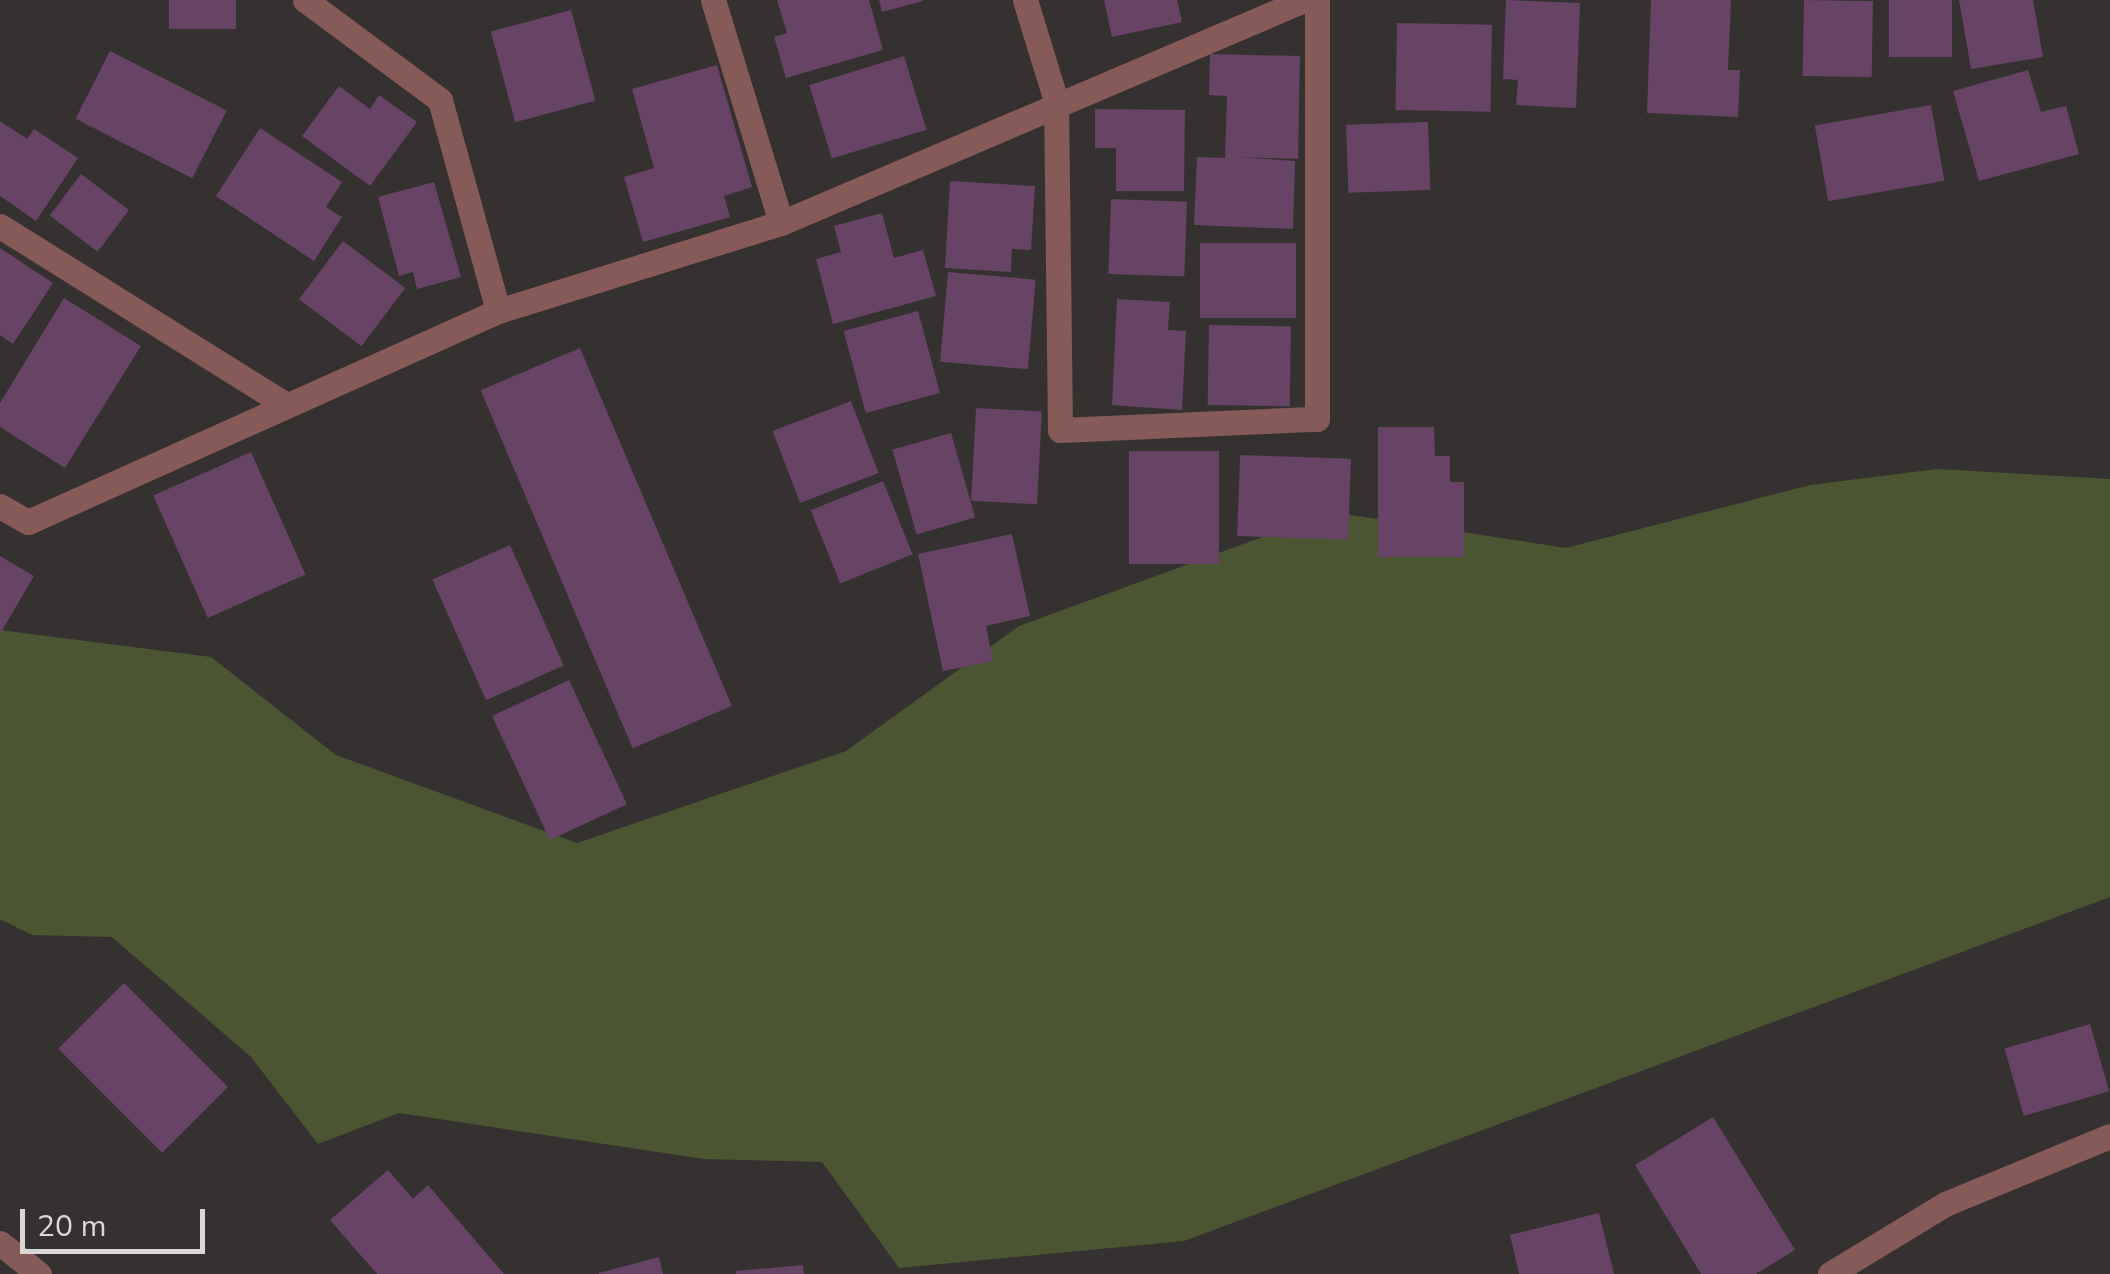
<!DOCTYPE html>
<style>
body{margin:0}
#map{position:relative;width:2110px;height:1274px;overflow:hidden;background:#343130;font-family:"Nunito Sans",sans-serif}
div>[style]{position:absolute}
.green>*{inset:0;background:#4c5531}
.building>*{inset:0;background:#674365;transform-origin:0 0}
.minor>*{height:25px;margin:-12.5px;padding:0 12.5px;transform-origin:12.5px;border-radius:12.5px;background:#865a56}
span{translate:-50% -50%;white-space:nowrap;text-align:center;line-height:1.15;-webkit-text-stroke:9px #343130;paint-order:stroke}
.scale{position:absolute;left:20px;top:1209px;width:185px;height:45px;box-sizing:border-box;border:5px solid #d9d7d7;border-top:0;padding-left:12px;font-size:30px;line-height:35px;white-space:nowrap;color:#d9d7d7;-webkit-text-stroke:8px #343130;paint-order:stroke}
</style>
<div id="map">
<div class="green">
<div style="clip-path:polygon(1937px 469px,2110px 479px,2110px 897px,1184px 1241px,899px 1268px,822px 1162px,704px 1159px,399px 1113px,318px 1144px,251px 1057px,112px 937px,32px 935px,0 919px,0 630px,211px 657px,336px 755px,577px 843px,846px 751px,1019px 626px,1331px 512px,1566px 548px,1810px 485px)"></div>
</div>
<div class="building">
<div style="left:169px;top:0;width:67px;height:29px"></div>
<div style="clip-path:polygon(777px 0,869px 0,883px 50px,786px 78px,774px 37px,787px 33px)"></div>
<div style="clip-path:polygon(879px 0,923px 0,923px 1px,882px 12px)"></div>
<div style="clip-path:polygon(1104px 0,1177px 0,1182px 22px,1112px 37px)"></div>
<div style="clip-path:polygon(1506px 0,1580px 3px,1576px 108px,1516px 105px,1518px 80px,1503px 79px)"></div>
<div style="clip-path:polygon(1651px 0,1731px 0,1728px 70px,1740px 70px,1738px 117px,1647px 113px)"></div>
<div style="left:1804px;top:0;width:69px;height:76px;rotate:1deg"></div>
<div style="left:1889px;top:0;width:63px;height:57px"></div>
<div style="clip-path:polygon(1959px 0,2033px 0,2043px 57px,1971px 69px)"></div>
<div style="left:571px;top:10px;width:94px;height:83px;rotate:75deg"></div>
<div style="left:1397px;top:23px;width:95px;height:87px;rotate:1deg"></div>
<div style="left:110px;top:51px;width:131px;height:76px;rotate:27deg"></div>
<div style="clip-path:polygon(1210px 54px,1300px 56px,1298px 159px,1238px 157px,1295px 161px,1293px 229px,1194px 225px,1197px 157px,1225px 158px,1227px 96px,1209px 95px)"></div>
<div style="left:904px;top:56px;width:77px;height:99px;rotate:73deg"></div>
<div style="clip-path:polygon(717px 65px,752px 187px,724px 196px,730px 217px,643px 242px,624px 177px,654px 168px,632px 89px)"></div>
<div style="clip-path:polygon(2028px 70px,2041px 112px,2066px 106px,2079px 154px,1979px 181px,1953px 91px)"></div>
<div style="clip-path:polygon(339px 86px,370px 109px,379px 95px,417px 122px,370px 186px,302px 136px)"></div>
<div style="left:1931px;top:105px;width:77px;height:118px;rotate:80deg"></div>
<div style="clip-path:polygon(1095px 109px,1185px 110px,1184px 191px,1116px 191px,1116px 148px,1095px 148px)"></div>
<div style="clip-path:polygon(0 121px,27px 139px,34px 129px,78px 158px,36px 221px,0 196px)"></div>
<div style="left:1428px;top:122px;width:68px;height:82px;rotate:88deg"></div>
<div style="clip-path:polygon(260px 128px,342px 182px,326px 207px,342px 217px,314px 261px,216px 196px)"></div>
<div style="left:81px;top:174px;width:60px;height:52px;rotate:37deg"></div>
<div style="clip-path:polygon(950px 181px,1035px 186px,1031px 250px,1012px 249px,1011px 272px,945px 268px)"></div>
<div style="clip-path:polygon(434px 182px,461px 277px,417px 289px,413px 272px,399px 276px,378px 197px)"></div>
<div style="left:1111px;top:199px;width:76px;height:75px;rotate:2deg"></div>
<div style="clip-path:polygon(882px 213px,894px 258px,923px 250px,936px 296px,833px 324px,816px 259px,841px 252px,834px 226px)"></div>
<div style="left:343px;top:241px;width:78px;height:73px;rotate:37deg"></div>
<div style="left:1200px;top:243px;width:96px;height:75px"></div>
<div style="clip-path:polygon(0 248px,53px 283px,13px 344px,0 335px)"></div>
<div style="left:948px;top:272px;width:88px;height:90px;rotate:5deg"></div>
<div style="clip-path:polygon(64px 298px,141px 346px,65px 468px,0 427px,0 403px)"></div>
<div style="clip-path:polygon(1117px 299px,1170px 302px,1168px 330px,1186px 331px,1182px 410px,1112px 405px)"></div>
<div style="left:918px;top:311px;width:85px;height:77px;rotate:75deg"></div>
<div style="left:1209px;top:325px;width:82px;height:80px;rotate:1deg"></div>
<div style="left:580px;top:348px;width:389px;height:108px;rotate:67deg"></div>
<div style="left:851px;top:401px;width:77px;height:84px;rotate:69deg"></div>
<div style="left:976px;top:408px;width:66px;height:93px;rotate:3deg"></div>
<div style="clip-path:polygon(1378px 427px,1434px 427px,1435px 456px,1450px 456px,1450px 482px,1464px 482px,1464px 557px,1378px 557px)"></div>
<div style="left:951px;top:433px;width:88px;height:61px;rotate:74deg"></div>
<div style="left:1129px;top:451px;width:90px;height:113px"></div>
<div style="left:251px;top:452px;width:134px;height:107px;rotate:66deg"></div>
<div style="left:1240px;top:455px;width:111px;height:81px;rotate:2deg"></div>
<div style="left:883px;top:481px;width:79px;height:78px;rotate:68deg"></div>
<div style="clip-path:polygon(1012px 534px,1030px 616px,986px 626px,993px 661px,943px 671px,918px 554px)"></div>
<div style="left:510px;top:545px;width:132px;height:85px;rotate:66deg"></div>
<div style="clip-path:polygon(0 556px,34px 576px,0 634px)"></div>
<div style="left:569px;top:680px;width:137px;height:85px;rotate:65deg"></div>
<div style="left:124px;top:983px;width:147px;height:93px;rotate:45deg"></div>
<div style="left:2090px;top:1024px;width:70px;height:89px;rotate:74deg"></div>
<div style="clip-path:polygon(1713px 1117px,1795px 1250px,1756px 1274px,1701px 1274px,1635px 1165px)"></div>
<div style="clip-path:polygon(388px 1170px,413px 1199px,428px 1185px,504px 1274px,377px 1274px,330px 1220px)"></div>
<div style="clip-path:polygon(1599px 1213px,1614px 1274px,1519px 1274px,1510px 1235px)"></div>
<div style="clip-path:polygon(659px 1257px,663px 1274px,599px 1274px,599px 1273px)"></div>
<div style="clip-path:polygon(803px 1265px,804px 1274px,736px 1274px,736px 1271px)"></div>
</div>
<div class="minor">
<div style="left:305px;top:0;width:168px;rotate:36.5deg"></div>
<div style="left:440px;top:100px;width:219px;rotate:74.6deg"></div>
<div style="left:713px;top:0;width:233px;rotate:73deg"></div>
<div style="left:1025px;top:0;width:106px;rotate:72.9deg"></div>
<div style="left:1056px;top:101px;width:329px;rotate:89.3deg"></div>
<div style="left:1060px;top:430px;width:257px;rotate:-2.5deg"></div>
<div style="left:1317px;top:419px;width:419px;rotate:-90deg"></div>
<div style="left:0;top:226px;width:338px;rotate:32deg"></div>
<div style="left:0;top:506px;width:32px;rotate:30deg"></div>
<div style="left:28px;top:522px;width:515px;rotate:-24.18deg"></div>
<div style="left:498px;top:311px;width:296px;rotate:-17.3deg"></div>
<div style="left:781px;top:223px;width:569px;rotate:-23.09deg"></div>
<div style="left:0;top:1243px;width:50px;rotate:38.5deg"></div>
<div style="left:1830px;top:1274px;width:135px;rotate:-31.3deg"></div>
<div style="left:1945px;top:1204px;width:178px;rotate:-22.4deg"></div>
</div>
<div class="scale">20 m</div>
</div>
